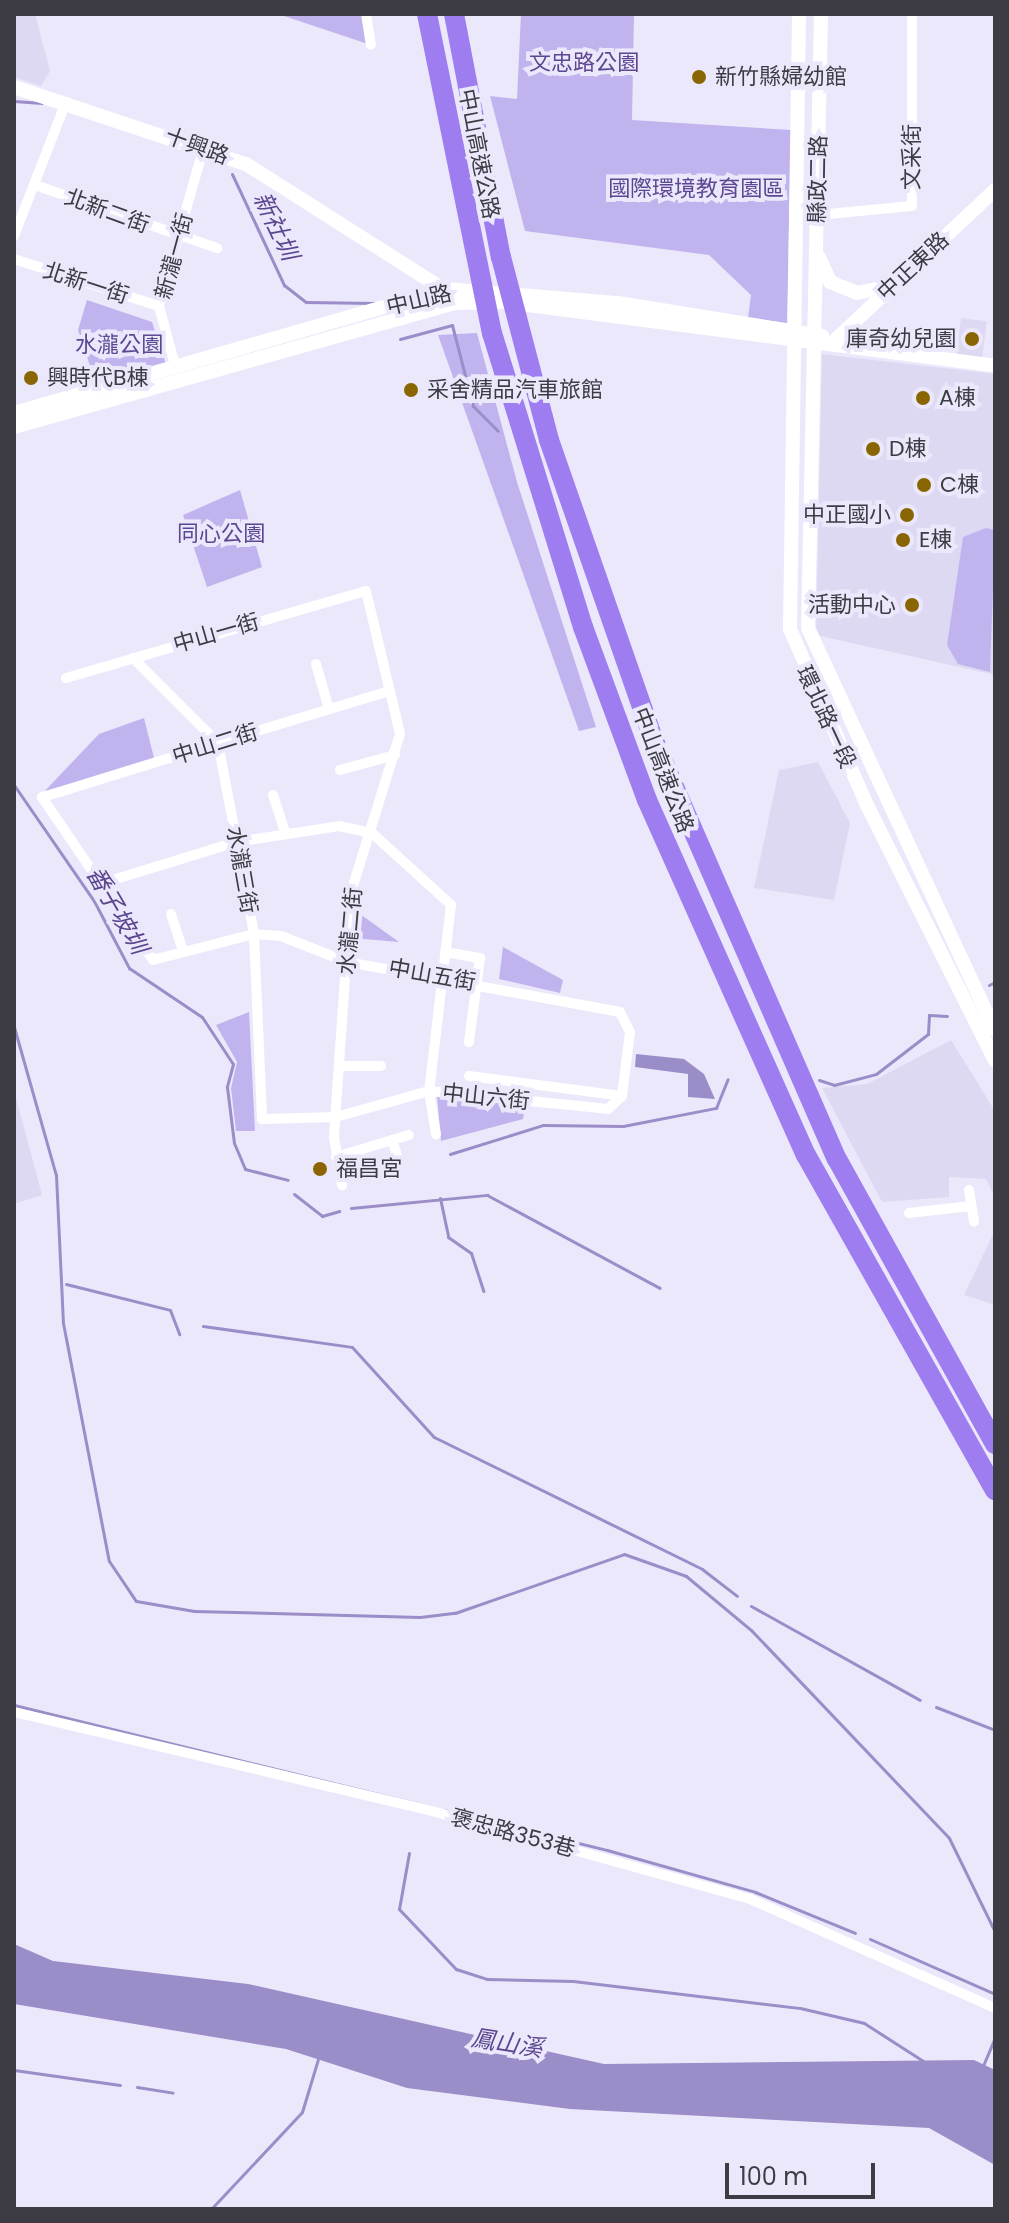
<!DOCTYPE html>
<meta charset="utf-8">
<style>
body{margin:0}
#map{position:relative;width:1009px;height:2223px;overflow:hidden;background:#ebe8fb;font-family:Poppins,"Noto Sans TC",sans-serif}
div>[style]{position:absolute}
.built>*{inset:0;background:#ded9f3;transform-origin:0 0}
.green>*{inset:0;background:#c1b4ee}
.water>*{inset:0;background:#9b8dc8}
.stream>*{height:3px;margin:-1.5px;padding:0 1.5px;transform-origin:1.5px;border-radius:1.5px;background:#9b8dc8}
.street>*{height:10px;margin:-5px;padding:0 5px;transform-origin:5px;border-radius:5px;background:#fff}
.secondary>*{height:14px;margin:-7px;padding:0 7px;transform-origin:7px;border-radius:7px;background:#fff}
.highway>*{height:20px;margin:-10px;padding:0 10px;transform-origin:10px;border-radius:10px;background:#9e7df1}
.dots>*{width:22px;height:22px;translate:-50% -50%;box-sizing:border-box;border:4px solid #ebe8fb;border-radius:50%}
span{translate:-50% -50%;white-space:nowrap;text-align:center;line-height:1.15;-webkit-text-stroke:8px #ebe8fb;paint-order:stroke}
.park-label{font-size:22px;color:#5d4792}
.poi-label{font-size:22px;color:#3d3b43}
.left{translate:0 -50%;text-align:left}
.right{translate:-100% -50%;text-align:right}
.street-label{font-size:22px;color:#3d3b43}
.water-label{font-size:24px;color:#5c4690;font-style:italic}
.frame{position:absolute;inset:0;border:16px solid #3d3b43;pointer-events:none}
.scale{position:absolute;left:725px;top:2163px;width:150px;height:36px;box-sizing:border-box;border:4px solid #3d3b43;border-top:0;padding-left:10px;font-size:24px;line-height:28px;white-space:nowrap;color:#3d3b43;-webkit-text-stroke:6px #ebe8fb;paint-order:stroke}
</style>
<div id="map">
<div class="built">
<div style="clip-path:polygon(14px 14px,35px 14px,50px 71px,41px 86px,14px 77px)"></div>
<div style="left:961px;top:318px;width:26px;height:39px;rotate:7deg"></div>
<div style="clip-path:polygon(822px 354px,995px 374px,995px 675px,816px 635px)"></div>
<div style="clip-path:polygon(818px 762px,850px 823px,834px 900px,754px 888px,779px 770px)"></div>
<div style="clip-path:polygon(951px 1040px,995px 1111px,995px 1198px,986px 1179px,949px 1177px,949px 1197px,882px 1202px,822px 1088px,867px 1084px)"></div>
<div style="clip-path:polygon(14px 1090px,42px 1195px,14px 1204px)"></div>
<div style="clip-path:polygon(995px 1230px,995px 1305px,964px 1295px)"></div>
</div>
<div class="green">
<div style="clip-path:polygon(278px 14px,366px 14px,371px 45px)"></div>
<div style="clip-path:polygon(521px 14px,634px 14px,632px 120px,791px 130px,787px 323px,748px 318px,751px 295px,709px 255px,525px 231px,490px 96px,517px 99px)"></div>
<div style="clip-path:polygon(87px 300px,152px 322px,167px 367px,96px 384px,78px 330px)"></div>
<div style="clip-path:polygon(477px 333px,517px 482px,596px 727px,579px 731px,438px 335px)"></div>
<div style="clip-path:polygon(240px 490px,262px 567px,207px 587px,183px 515px)"></div>
<div style="clip-path:polygon(986px 528px,995px 530px,990px 672px,958px 664px,947px 645px,963px 537px)"></div>
<div style="clip-path:polygon(144px 718px,155px 762px,40px 796px,99px 734px)"></div>
<div style="clip-path:polygon(353px 909px,399px 942px,352px 938px)"></div>
<div style="clip-path:polygon(503px 947px,563px 980px,560px 993px,499px 979px)"></div>
<div style="clip-path:polygon(249px 1012px,255px 1131px,236px 1131px,231px 1088px,237px 1062px,216px 1025px)"></div>
<div style="clip-path:polygon(437px 1096px,525px 1105px,523px 1119px,441px 1141px)"></div>
</div>
<div class="water">
<div style="clip-path:polygon(636px 1054px,684px 1059px,704px 1074px,715px 1099px,688px 1097px,688px 1074px,635px 1067px)"></div>
<div style="clip-path:polygon(14px 1944px,53px 1961px,248px 1984px,604px 2064px,974px 2060px,995px 2070px,995px 2165px,929px 2128px,570px 2109px,407px 2088px,286px 2049px,14px 2004px)"></div>
</div>
<div class="stream">
<div style="left:14px;top:101px;width:28px;rotate:4deg"></div>
<div style="left:232px;top:174px;width:123px;rotate:64.9deg"></div>
<div style="left:284px;top:285px;width:28px;rotate:38deg"></div>
<div style="left:306px;top:302px;width:69px;rotate:0.8deg"></div>
<div style="left:400px;top:339px;width:54px;rotate:-15.1deg"></div>
<div style="left:452px;top:325px;width:84px;rotate:75.5deg"></div>
<div style="left:473px;top:406px;width:35px;rotate:45deg"></div>
<div style="left:14px;top:785px;width:141px;rotate:55.4deg"></div>
<div style="left:94px;top:901px;width:76px;rotate:62.4deg"></div>
<div style="left:129px;top:968px;width:88px;rotate:33.9deg"></div>
<div style="left:202px;top:1017px;width:56px;rotate:56.6deg"></div>
<div style="left:233px;top:1064px;width:24px;rotate:105deg"></div>
<div style="left:227px;top:1087px;width:56px;rotate:82.9deg"></div>
<div style="left:234px;top:1143px;width:28px;rotate:67deg"></div>
<div style="left:245px;top:1169px;width:44px;rotate:14.3deg"></div>
<div style="left:989px;top:985px;width:7px;rotate:-27deg"></div>
<div style="left:14px;top:1027px;width:154px;rotate:74.2deg"></div>
<div style="left:56px;top:1175px;width:148px;rotate:87.3deg"></div>
<div style="left:63px;top:1323px;width:242px;rotate:79.1deg"></div>
<div style="left:109px;top:1561px;width:48px;rotate:56deg"></div>
<div style="left:136px;top:1601px;width:59px;rotate:9.8deg"></div>
<div style="left:194px;top:1611px;width:226px;rotate:1.5deg"></div>
<div style="left:420px;top:1617px;width:35px;rotate:-7deg"></div>
<div style="left:455px;top:1613px;width:179px;rotate:-19.2deg"></div>
<div style="left:624px;top:1554px;width:66px;rotate:19.5deg"></div>
<div style="left:686px;top:1576px;width:85px;rotate:39.7deg"></div>
<div style="left:751px;top:1630px;width:287px;rotate:46.4deg"></div>
<div style="left:949px;top:1838px;width:105px;rotate:63.9deg"></div>
<div style="left:819px;top:1080px;width:16px;rotate:18deg"></div>
<div style="left:834px;top:1085px;width:43px;rotate:-14.7deg"></div>
<div style="left:876px;top:1074px;width:66px;rotate:-37.6deg"></div>
<div style="left:928px;top:1034px;width:19px;rotate:-87deg"></div>
<div style="left:929px;top:1015px;width:18px;rotate:3deg"></div>
<div style="left:450px;top:1154px;width:97px;rotate:-17.3deg"></div>
<div style="left:543px;top:1125px;width:80px;rotate:0.7deg"></div>
<div style="left:623px;top:1126px;width:95px;rotate:-11deg"></div>
<div style="left:716px;top:1108px;width:31px;rotate:-68deg"></div>
<div style="left:294px;top:1194px;width:36px;rotate:38deg"></div>
<div style="left:322px;top:1216px;width:18px;rotate:-16deg"></div>
<div style="left:440px;top:1198px;width:40px;rotate:78deg"></div>
<div style="left:448px;top:1237px;width:28px;rotate:35deg"></div>
<div style="left:471px;top:1253px;width:40px;rotate:72deg"></div>
<div style="left:351px;top:1208px;width:137px;rotate:-5.5deg"></div>
<div style="left:487px;top:1195px;width:196px;rotate:28.3deg"></div>
<div style="left:66px;top:1284px;width:107px;rotate:14deg"></div>
<div style="left:170px;top:1310px;width:26px;rotate:69deg"></div>
<div style="left:203px;top:1326px;width:150px;rotate:8deg"></div>
<div style="left:352px;top:1347px;width:122px;rotate:47.7deg"></div>
<div style="left:434px;top:1437px;width:299px;rotate:26.2deg"></div>
<div style="left:702px;top:1569px;width:44px;rotate:37.6deg"></div>
<div style="left:751px;top:1606px;width:193px;rotate:29.1deg"></div>
<div style="left:14px;top:1705px;width:610px;rotate:13.74deg"></div>
<div style="left:607px;top:1850px;width:154px;rotate:15.8deg"></div>
<div style="left:755px;top:1892px;width:108px;rotate:22.3deg"></div>
<div style="left:936px;top:1707px;width:63px;rotate:21.3deg"></div>
<div style="left:409px;top:1853px;width:57px;rotate:100.1deg"></div>
<div style="left:399px;top:1909px;width:83px;rotate:46.5deg"></div>
<div style="left:456px;top:1969px;width:33px;rotate:18deg"></div>
<div style="left:487px;top:1979px;width:86px;rotate:1.3deg"></div>
<div style="left:573px;top:1981px;width:229px;rotate:6.8deg"></div>
<div style="left:800px;top:2008px;width:66px;rotate:13.2deg"></div>
<div style="left:864px;top:2023px;width:80px;rotate:32.7deg"></div>
<div style="left:870px;top:1939px;width:137px;rotate:23.7deg"></div>
<div style="left:982px;top:2068px;width:33px;rotate:-67deg"></div>
<div style="left:14px;top:2070px;width:107px;rotate:8.1deg"></div>
<div style="left:137px;top:2087px;width:36px;rotate:9deg"></div>
<div style="left:211px;top:2209px;width:133px;rotate:-46.8deg"></div>
<div style="left:302px;top:2112px;width:55px;rotate:-73.2deg"></div>
</div>
<div class="street">
<div style="left:366px;top:14px;width:31px;rotate:81deg"></div>
<div style="left:35px;top:185px;width:193px;rotate:19.1deg"></div>
<div style="left:818px;top:215px;width:94px;rotate:-5.5deg"></div>
<div style="left:912px;top:206px;width:192px;rotate:-90deg"></div>
<div style="left:14px;top:236px;width:144px;rotate:-68.8deg"></div>
<div style="left:14px;top:259px;width:152px;rotate:18deg"></div>
<div style="left:175px;top:365px;width:61px;rotate:-105.2deg"></div>
<div style="left:159px;top:306px;width:166px;rotate:-74.3deg"></div>
<div style="left:133px;top:658px;width:120px;rotate:45deg"></div>
<div style="left:218px;top:743px;width:194px;rotate:79.3deg"></div>
<div style="left:254px;top:934px;width:185px;rotate:87.5deg"></div>
<div style="left:262px;top:1119px;width:74px;rotate:-1.5deg"></div>
<div style="left:336px;top:1117px;width:97px;rotate:-15.6deg"></div>
<div style="left:429px;top:1091px;width:180px;rotate:5.7deg"></div>
<div style="left:608px;top:1109px;width:19px;rotate:-43deg"></div>
<div style="left:622px;top:1096px;width:64px;rotate:-82.9deg"></div>
<div style="left:630px;top:1032px;width:22px;rotate:-117deg"></div>
<div style="left:620px;top:1012px;width:278px;rotate:-169.6deg"></div>
<div style="left:347px;top:962px;width:71px;rotate:-158.5deg"></div>
<div style="left:281px;top:936px;width:27px;rotate:-176deg"></div>
<div style="left:254px;top:934px;width:104px;rotate:165.6deg"></div>
<div style="left:153px;top:960px;width:197px;rotate:-124.3deg"></div>
<div style="left:42px;top:797px;width:25px;rotate:-16deg"></div>
<div style="left:66px;top:790px;width:159px;rotate:-17.2deg"></div>
<div style="left:218px;top:743px;width:179px;rotate:-16.9deg"></div>
<div style="left:316px;top:664px;width:47px;rotate:73.9deg"></div>
<div style="left:66px;top:678px;width:312px;rotate:-16.2deg"></div>
<div style="left:366px;top:591px;width:147px;rotate:76.6deg"></div>
<div style="left:400px;top:734px;width:165px;rotate:107.2deg"></div>
<div style="left:351px;top:892px;width:246px;rotate:94deg"></div>
<div style="left:334px;top:1137px;width:49px;rotate:80.5deg"></div>
<div style="left:340px;top:770px;width:57px;rotate:-15.3deg"></div>
<div style="left:273px;top:795px;width:40px;rotate:72deg"></div>
<div style="left:103px;top:883px;width:139px;rotate:-17.1deg"></div>
<div style="left:236px;top:842px;width:104px;rotate:-8.8deg"></div>
<div style="left:339px;top:826px;width:34px;rotate:12deg"></div>
<div style="left:372px;top:833px;width:107px;rotate:42.3deg"></div>
<div style="left:451px;top:905px;width:187px;rotate:96.7deg"></div>
<div style="left:429px;top:1091px;width:44px;rotate:80.8deg"></div>
<div style="left:171px;top:914px;width:40px;rotate:72deg"></div>
<div style="left:445px;top:952px;width:36px;rotate:10deg"></div>
<div style="left:480px;top:958px;width:85px;rotate:97.5deg"></div>
<div style="left:340px;top:1066px;width:41px"></div>
<div style="left:469px;top:1076px;width:154px;rotate:7.4deg"></div>
<div style="left:392px;top:1140px;width:25px;rotate:72deg"></div>
<div style="left:358px;top:1150px;width:23px;rotate:75deg"></div>
<div style="left:336px;top:1157px;width:76px;rotate:-16.8deg"></div>
<div style="left:969px;top:1190px;width:32px;rotate:81deg"></div>
<div style="left:909px;top:1213px;width:62px;rotate:-6.4deg"></div>
<div style="left:14px;top:1712px;width:438px;rotate:13.3deg"></div>
<div style="left:440px;top:1813px;width:322px;rotate:15.5deg"></div>
<div style="left:750px;top:1899px;width:268px;rotate:24deg"></div>
</div>
<div class="secondary">
<div style="left:799px;top:14px;width:615px;rotate:90.84deg"></div>
<div style="left:790px;top:629px;width:192px;rotate:66.4deg"></div>
<div style="left:867px;top:805px;width:286px;rotate:63.4deg"></div>
<div style="left:821px;top:14px;width:614px;rotate:91.21deg"></div>
<div style="left:808px;top:628px;width:443px;rotate:65.1deg"></div>
<div style="left:14px;top:87px;width:244px;rotate:18.4deg"></div>
<div style="left:246px;top:164px;width:241px;rotate:32.4deg"></div>
<div style="left:819px;top:257px;width:27px;rotate:66deg"></div>
<div style="left:830px;top:282px;width:29px;rotate:22deg"></div>
<div style="left:857px;top:293px;width:35px;rotate:-12deg"></div>
<div style="left:832px;top:343px;width:224px;rotate:-43.2deg"></div>
<div style="left:14px;top:413px;width:449px;rotate:-16deg"></div>
<div style="left:446px;top:289px;width:173px;rotate:4.7deg"></div>
<div style="left:618px;top:303px;width:207px;rotate:9.2deg"></div>
<div style="left:14px;top:427px;width:459px;rotate:-15.7deg"></div>
<div style="left:456px;top:303px;width:49px;rotate:-1.2deg"></div>
<div style="left:505px;top:302px;width:494px;rotate:7.4deg"></div>
</div>
<div class="highway">
<div style="left:427px;top:14px;width:326px;rotate:78.5deg"></div>
<div style="left:492px;top:333px;width:308px;rotate:72.8deg"></div>
<div style="left:583px;top:627px;width:184px;rotate:69.7deg"></div>
<div style="left:647px;top:800px;width:389px;rotate:65.9deg"></div>
<div style="left:806px;top:1155px;width:385px;rotate:60.6deg"></div>
<div style="left:454px;top:14px;width:248px;rotate:79.1deg"></div>
<div style="left:501px;top:257px;width:189px;rotate:75.3deg"></div>
<div style="left:549px;top:440px;width:319px;rotate:70.8deg"></div>
<div style="left:654px;top:741px;width:456px;rotate:66.4deg"></div>
<div style="left:837px;top:1159px;width:326px;rotate:61deg"></div>
</div>
<div class="dots">
<div style="left:699px;top:77px;background:#896603"></div>
<div style="left:972px;top:339px;background:#896603"></div>
<div style="left:31px;top:378px;background:#896603"></div>
<div style="left:411px;top:390px;background:#896603"></div>
<div style="left:923px;top:398px;background:#896603"></div>
<div style="left:873px;top:449px;background:#896603"></div>
<div style="left:924px;top:485px;background:#896603"></div>
<div style="left:907px;top:515px;background:#896603"></div>
<div style="left:903px;top:540px;background:#896603"></div>
<div style="left:912px;top:605px;background:#896603"></div>
<div style="left:320px;top:1169px;background:#896603"></div>
</div>
<div class="park-label">
<span style="left:584px;top:63px">文忠路公園</span>
<span style="left:696px;top:189px">國際環境教育園區</span>
<span style="left:119px;top:345px">水瀧公園</span>
<span style="left:221px;top:534px">同心公園</span>
</div>
<div class="poi-label">
<span class="left" style="left:715px;top:77px">新竹縣婦幼館</span>
<span class="right" style="left:956px;top:339px">庫奇幼兒園</span>
<span class="left" style="left:47px;top:378px">興時代B棟</span>
<span class="left" style="left:427px;top:390px">采舍精品汽車旅館</span>
<span class="left" style="left:939px;top:398px">A棟</span>
<span class="left" style="left:889px;top:449px">D棟</span>
<span class="left" style="left:940px;top:485px">C棟</span>
<span class="right" style="left:891px;top:515px">中正國小</span>
<span class="left" style="left:919px;top:540px">E棟</span>
<span class="right" style="left:896px;top:605px">活動中心</span>
<span class="left" style="left:336px;top:1169px">福昌宮</span>
</div>
<div class="street-label">
<span style="left:197px;top:146px;rotate:20deg">十興路</span>
<span style="left:479px;top:154px;rotate:79deg">中山高速公路</span>
<span style="left:912px;top:157px;rotate:-90deg">文采街</span>
<span style="left:818px;top:179px;rotate:-89deg">縣政二路</span>
<span style="left:107px;top:211px;rotate:20deg">北新二街</span>
<span style="left:174px;top:256px;rotate:-75deg">新瀧一街</span>
<span style="left:913px;top:266px;rotate:-43deg">中正東路</span>
<span style="left:86px;top:283px;rotate:18deg">北新一街</span>
<span style="left:419px;top:300px;rotate:-13deg">中山路</span>
<span style="left:216px;top:633px;rotate:-16deg">中山一街</span>
<span style="left:826px;top:717px;rotate:65deg">環北路一段</span>
<span style="left:215px;top:744px;rotate:-17deg">中山二街</span>
<span style="left:663px;top:770px;rotate:69deg">中山高速公路</span>
<span style="left:242px;top:870px;rotate:80deg">水瀧三街</span>
<span style="left:350px;top:931px;rotate:-85deg">水瀧二街</span>
<span style="left:432px;top:975px;rotate:10deg">中山五街</span>
<span style="left:486px;top:1097px;rotate:6deg">中山六街</span>
<span style="left:513px;top:1833px;rotate:15deg">褒忠路353巷</span>
</div>
<div class="water-label">
<span style="left:276px;top:226px;rotate:65deg">新社圳</span>
<span style="left:117px;top:910px;rotate:60deg">番子坡圳</span>
<span style="left:507px;top:2043px;rotate:9deg">鳳山溪</span>
</div>
<div class="frame"></div>
<div class="scale">100 m</div>
</div>
